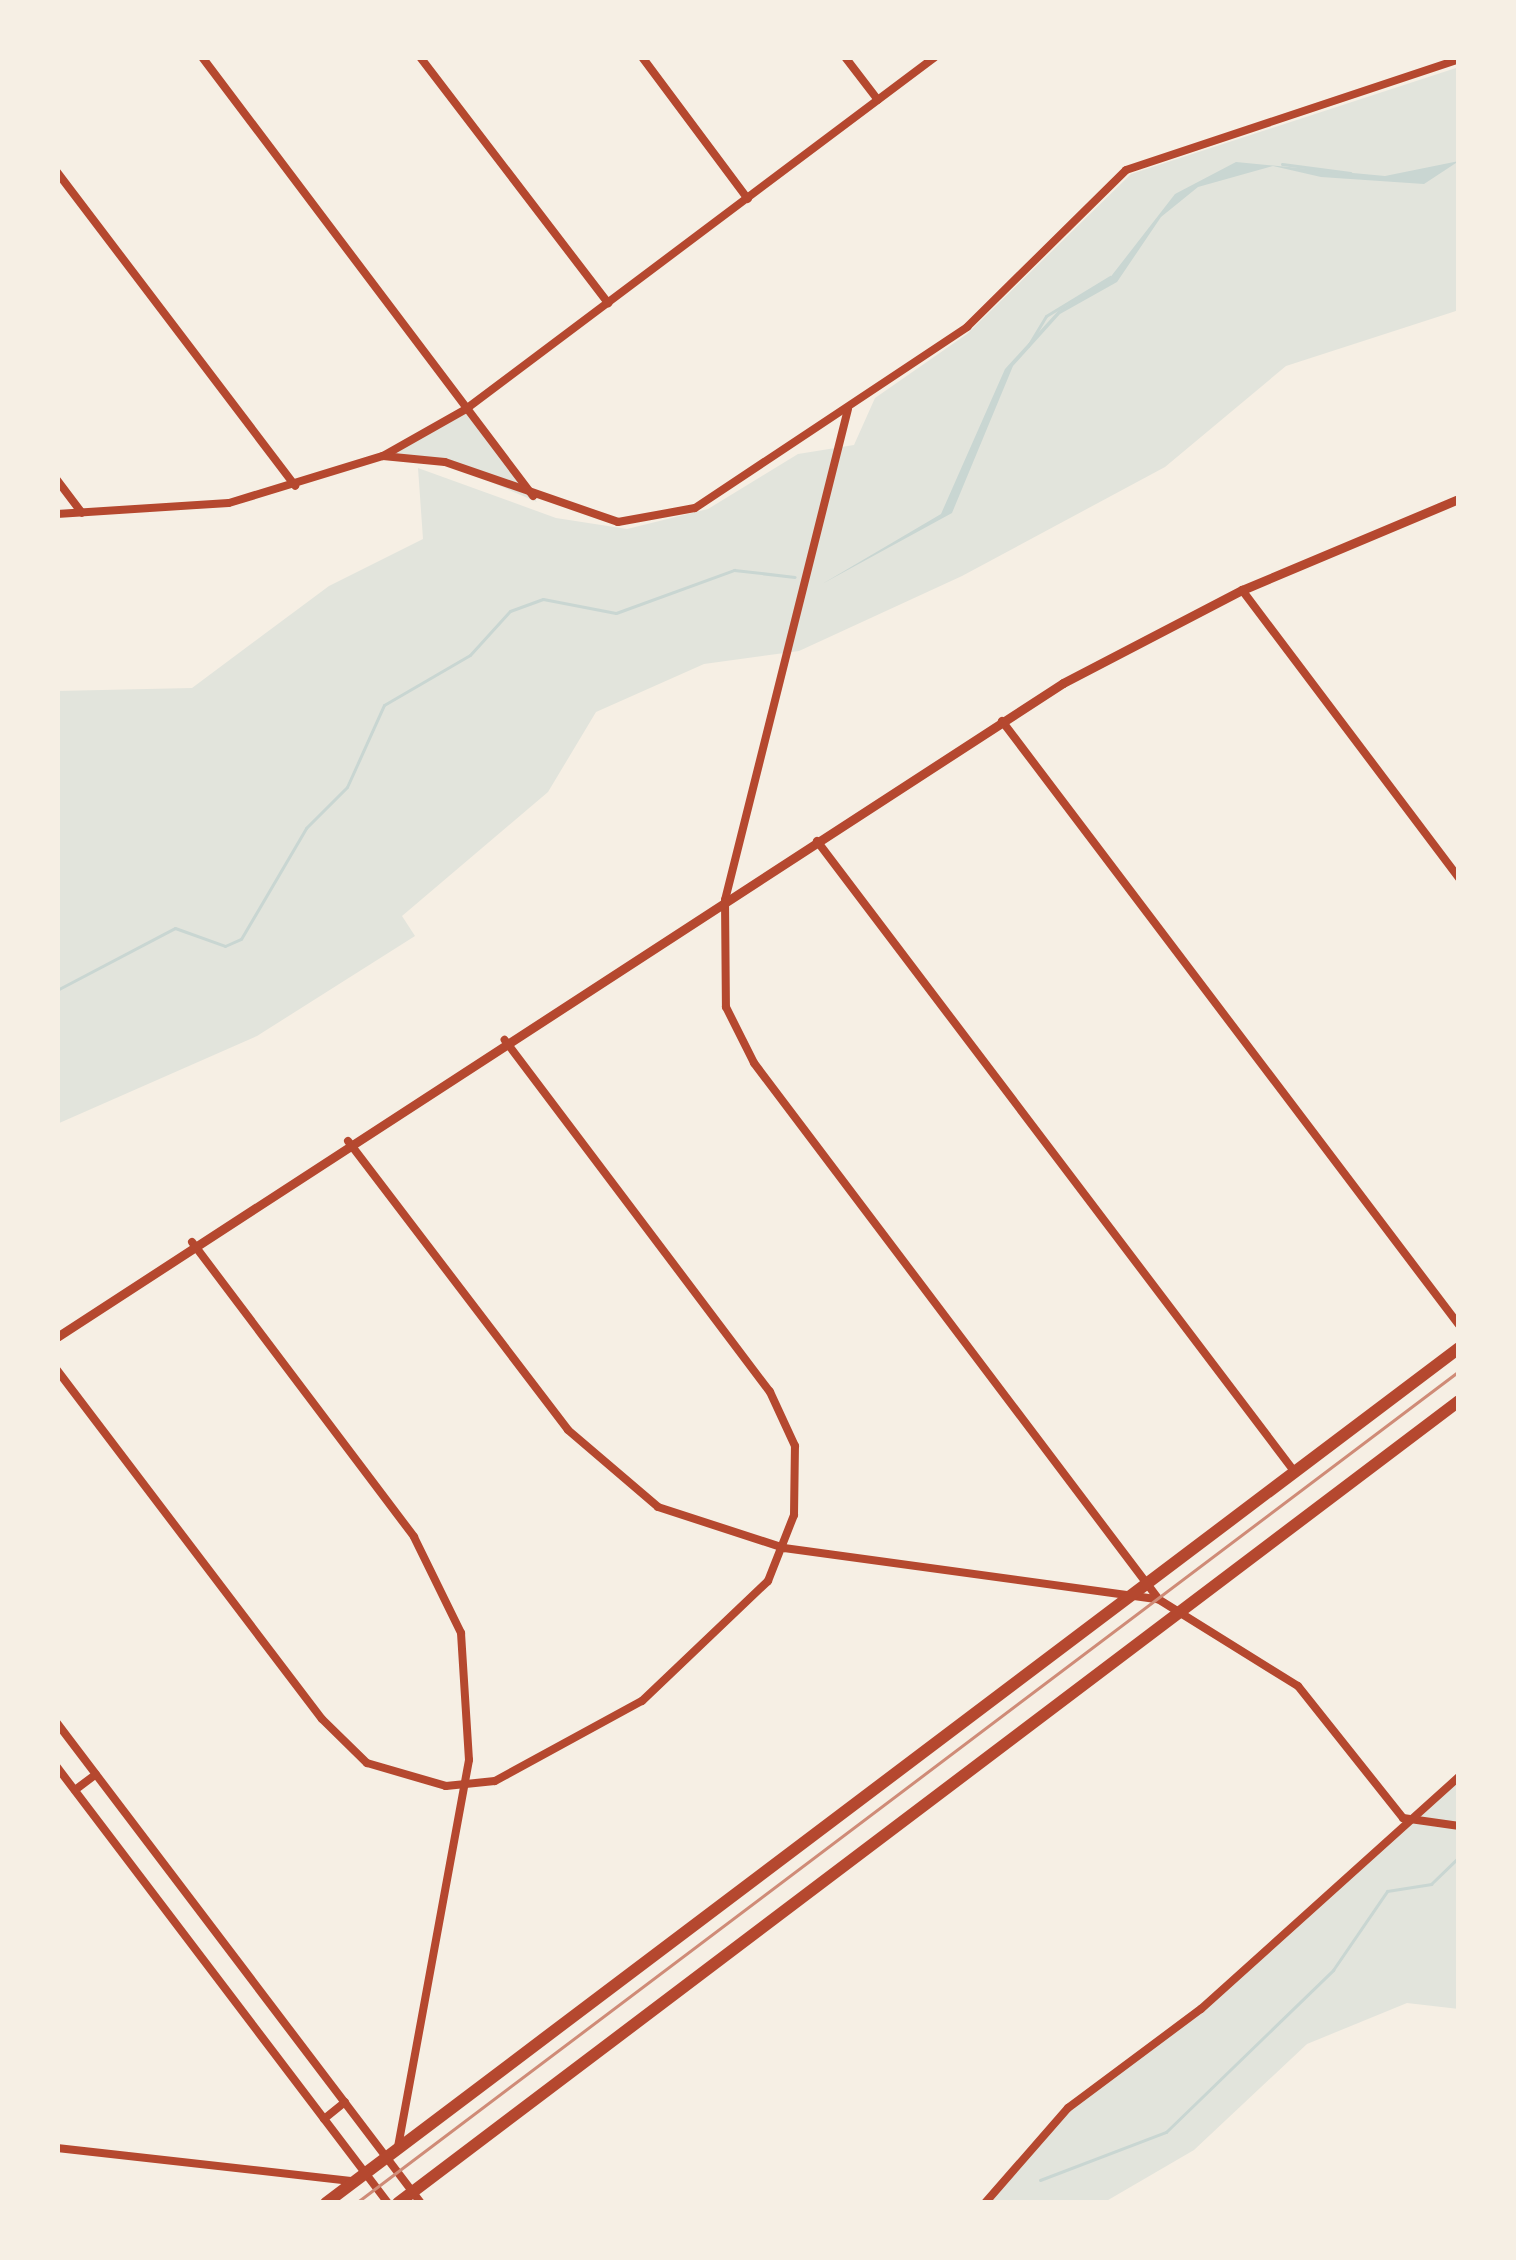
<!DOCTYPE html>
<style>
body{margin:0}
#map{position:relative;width:1516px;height:2260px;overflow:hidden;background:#f6efe4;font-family:Signika,sans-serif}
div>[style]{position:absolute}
.green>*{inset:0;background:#e2e4dc}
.water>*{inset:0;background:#c9d6d2}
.stream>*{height:3px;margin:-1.5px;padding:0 1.5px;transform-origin:1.5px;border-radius:1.5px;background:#c9d6d2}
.minor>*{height:8px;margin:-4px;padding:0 4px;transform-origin:4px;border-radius:4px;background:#b5482f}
.tertiary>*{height:9px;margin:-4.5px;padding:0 4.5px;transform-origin:4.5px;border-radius:4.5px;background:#b5482f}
.primary>*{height:12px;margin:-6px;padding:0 6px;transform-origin:6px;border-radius:6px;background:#b5482f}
.tram>*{height:3px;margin:-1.5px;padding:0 1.5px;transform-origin:1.5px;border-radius:1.5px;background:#cf8b77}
span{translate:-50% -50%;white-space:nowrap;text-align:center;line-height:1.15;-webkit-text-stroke:12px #f6efe4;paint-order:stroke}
.frame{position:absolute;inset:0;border:60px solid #f6efe4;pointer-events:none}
</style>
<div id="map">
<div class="green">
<div style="clip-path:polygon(1459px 67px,1459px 310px,1286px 366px,1165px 467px,962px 576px,799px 651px,704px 664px,596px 712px,548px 792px,402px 916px,415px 936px,257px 1036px,57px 1124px,57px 691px,192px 688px,329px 586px,423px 539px,418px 468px,556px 518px,627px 529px,708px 509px,798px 454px,854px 445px,875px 398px,967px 334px,1131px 174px)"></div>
<div style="clip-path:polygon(466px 409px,537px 502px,445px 462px,383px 456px)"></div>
<div style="clip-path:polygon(1459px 1777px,1459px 2009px,1407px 2003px,1307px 2044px,1194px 2150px,1103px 2203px,985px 2203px,1068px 2108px,1251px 1965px)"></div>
</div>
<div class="water">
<div style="clip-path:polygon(1459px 161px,1424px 184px,1321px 177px,1273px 166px,1198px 187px,1161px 217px,1117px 282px,1060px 314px,1013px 366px,952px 513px,822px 584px,941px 514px,1005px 369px,1058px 311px,1109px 279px,1175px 194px,1236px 162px,1385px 176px)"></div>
</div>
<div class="stream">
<div style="left:1282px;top:164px;width:69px;rotate:7.5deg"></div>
<div style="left:1028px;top:346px;width:35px;rotate:-59deg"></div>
<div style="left:1046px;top:316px;width:75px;rotate:-31.4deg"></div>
<div style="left:57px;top:990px;width:133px;rotate:-27.7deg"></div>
<div style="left:175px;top:928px;width:53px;rotate:19.8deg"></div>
<div style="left:225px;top:946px;width:17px;rotate:-24deg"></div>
<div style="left:241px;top:939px;width:129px;rotate:-59.6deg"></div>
<div style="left:306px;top:828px;width:58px;rotate:-45deg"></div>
<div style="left:347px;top:787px;width:90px;rotate:-65.7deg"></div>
<div style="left:384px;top:705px;width:99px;rotate:-30.2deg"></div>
<div style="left:470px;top:655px;width:59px;rotate:-47.7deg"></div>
<div style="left:510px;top:611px;width:35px;rotate:-20deg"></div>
<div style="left:543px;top:599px;width:74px;rotate:10.9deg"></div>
<div style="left:616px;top:613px;width:126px;rotate:-20deg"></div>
<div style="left:734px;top:570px;width:61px;rotate:6.5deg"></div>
<div style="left:1040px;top:2180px;width:135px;rotate:-20.9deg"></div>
<div style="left:1166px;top:2132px;width:233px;rotate:-44.1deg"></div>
<div style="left:1333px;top:1970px;width:96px;rotate:-55.6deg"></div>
<div style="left:1387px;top:1891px;width:45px;rotate:-9deg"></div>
<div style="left:1431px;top:1884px;width:39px;rotate:-44deg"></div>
</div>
<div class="minor">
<div style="left:202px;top:57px;width:550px;rotate:52.98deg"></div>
<div style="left:420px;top:57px;width:310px;rotate:52.6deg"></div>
<div style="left:642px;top:57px;width:177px;rotate:53.3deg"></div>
<div style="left:845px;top:57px;width:54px;rotate:52.5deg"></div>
<div style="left:57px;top:172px;width:394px;rotate:52.8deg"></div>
<div style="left:848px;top:409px;width:506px;rotate:104.06deg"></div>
<div style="left:725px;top:900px;width:107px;rotate:89.5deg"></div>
<div style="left:726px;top:1007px;width:63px;rotate:63.4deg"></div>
<div style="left:754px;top:1063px;width:669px;rotate:52.96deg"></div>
<div style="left:383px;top:456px;width:95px;rotate:-29.5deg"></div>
<div style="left:466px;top:409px;width:586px;rotate:-36.89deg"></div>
<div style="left:57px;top:480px;width:41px;rotate:52.9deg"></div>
<div style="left:57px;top:514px;width:172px;rotate:-3.7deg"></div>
<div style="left:229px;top:503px;width:161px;rotate:-17deg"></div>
<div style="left:383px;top:456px;width:62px;rotate:5.5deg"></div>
<div style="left:445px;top:462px;width:183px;rotate:19.1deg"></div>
<div style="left:618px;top:522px;width:78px;rotate:-10.3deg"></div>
<div style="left:695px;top:508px;width:327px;rotate:-33.6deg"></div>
<div style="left:967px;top:327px;width:223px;rotate:-44.6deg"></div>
<div style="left:1126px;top:170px;width:351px;rotate:-18.4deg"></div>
<div style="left:1242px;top:590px;width:361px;rotate:53deg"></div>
<div style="left:1002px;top:721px;width:757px;rotate:52.89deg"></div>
<div style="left:817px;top:841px;width:790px;rotate:52.87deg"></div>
<div style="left:348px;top:1141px;width:363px;rotate:52.7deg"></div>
<div style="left:568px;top:1430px;width:118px;rotate:40.5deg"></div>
<div style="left:658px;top:1507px;width:133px;rotate:18deg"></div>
<div style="left:784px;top:1548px;width:377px;rotate:7.8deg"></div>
<div style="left:1158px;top:1599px;width:165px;rotate:31.9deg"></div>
<div style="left:1298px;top:1686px;width:169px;rotate:51.5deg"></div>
<div style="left:1403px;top:1818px;width:57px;rotate:8.1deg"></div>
<div style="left:192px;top:1242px;width:369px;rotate:53deg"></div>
<div style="left:414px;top:1537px;width:107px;rotate:63.9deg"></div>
<div style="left:461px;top:1633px;width:127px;rotate:86.4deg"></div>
<div style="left:469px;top:1760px;width:393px;rotate:100.4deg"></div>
<div style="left:57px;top:1370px;width:438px;rotate:52.8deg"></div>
<div style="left:322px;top:1719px;width:63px;rotate:44.4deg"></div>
<div style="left:367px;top:1763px;width:82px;rotate:16.2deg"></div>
<div style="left:446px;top:1786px;width:49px;rotate:-5.8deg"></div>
<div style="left:495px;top:1781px;width:167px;rotate:-28.6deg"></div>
<div style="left:642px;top:1701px;width:174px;rotate:-43.6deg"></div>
<div style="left:768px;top:1581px;width:71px;rotate:-68.5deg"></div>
<div style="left:794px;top:1515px;width:69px;rotate:-89.2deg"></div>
<div style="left:795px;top:1446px;width:60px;rotate:-114.8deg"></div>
<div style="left:770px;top:1392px;width:441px;rotate:-127deg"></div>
<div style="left:57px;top:1723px;width:602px;rotate:52.83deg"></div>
<div style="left:57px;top:1767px;width:547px;rotate:52.8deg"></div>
<div style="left:75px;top:1790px;width:26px;rotate:-37deg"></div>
<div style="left:324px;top:2119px;width:27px;rotate:-39deg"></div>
<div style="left:57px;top:2148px;width:298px;rotate:6.4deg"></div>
<div style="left:985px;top:2203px;width:126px;rotate:-48.9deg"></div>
<div style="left:1068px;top:2108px;width:166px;rotate:-36.7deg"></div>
<div style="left:1201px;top:2009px;width:347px;rotate:-42deg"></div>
</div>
<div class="tertiary">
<div style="left:57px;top:1337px;width:1200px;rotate:-33.03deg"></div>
<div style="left:1063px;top:683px;width:202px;rotate:-27.5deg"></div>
<div style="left:1242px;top:590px;width:235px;rotate:-22.8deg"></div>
</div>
<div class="primary">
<div style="left:326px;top:2203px;width:1419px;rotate:-37.04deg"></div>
<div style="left:398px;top:2203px;width:1330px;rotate:-37.09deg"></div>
</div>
<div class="tram">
<div style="left:356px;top:2203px;width:1382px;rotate:-37.03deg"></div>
</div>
<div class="frame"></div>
</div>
